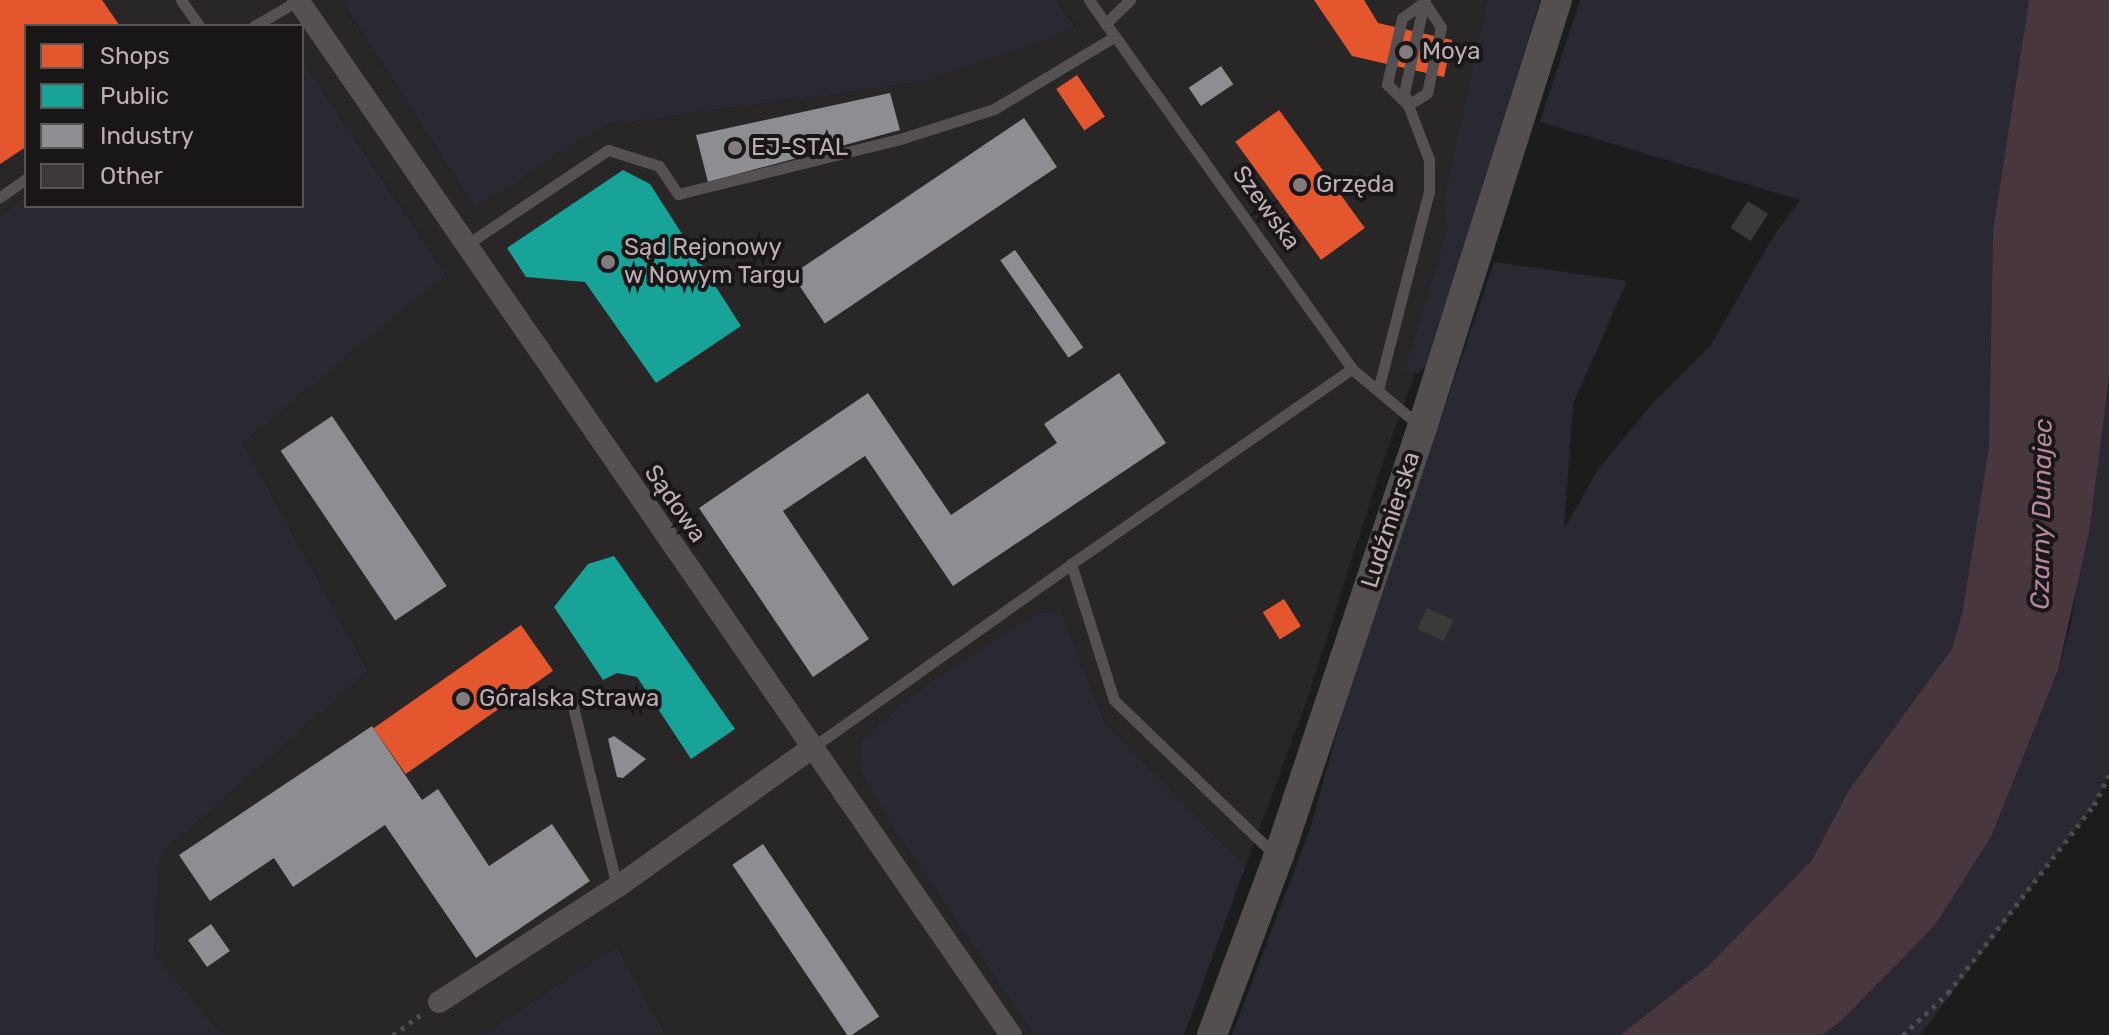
<!DOCTYPE html>
<meta charset="utf-8">
<style>
body{margin:0}
#map{position:relative;width:2109px;height:1035px;overflow:hidden;background:#1c1c1c;font-family:Rubik,sans-serif}
div>[style]{position:absolute}
.built>*{inset:0;background:#282626}
.green>*{inset:0;background:#2a2932}
.water>*{inset:0;background:#493740}
.shops>*{inset:0;background:#e4572e;transform-origin:0 0}
.public>*{inset:0;background:#17a398}
.industry>*{inset:0;background:#8d8d92;transform-origin:0 0}
.building>*{inset:0;background:#3b3939;transform-origin:0 0}
.path>*{height:5px;margin-top:-2.5px;transform-origin:0;background:repeating-linear-gradient(90deg,#504c4d 0 4px,transparent 0 10px)}
.lane>*{height:11px;margin:-5.5px;padding:0 5.5px;transform-origin:5.5px;border-radius:5.5px;background:#555051}
.street>*{height:22px;margin:-11px;padding:0 11px;transform-origin:11px;border-radius:11px;background:#555051}
.secondary>*{height:30px;margin:-15px;padding:0 15px;transform-origin:15px;border-radius:15px;background:#534f4f}
.dots>*{width:22px;height:22px;translate:-50% -50%;box-sizing:border-box;border:4px solid #181616;border-radius:50%}
span{translate:-50% -50%;white-space:nowrap;text-align:center;line-height:1.15;-webkit-text-stroke:8px #181616;paint-order:stroke}
.poi-label{font-size:24px;color:#bcaeb2}
.left{translate:0 -50%;text-align:left}
.street-label{font-size:24px;color:#bcaeb2}
.water-label{font-size:26px;color:#b5879f;font-style:italic}
.legend{position:absolute;left:24px;top:24px;width:280px;height:184px;box-sizing:border-box;background:#181616;border:2px solid #5a5354;margin:0;padding:10px 14px;list-style:none;font-size:24px;color:#bcaeb2}
.legend li{display:flex;align-items:center;gap:16px;height:40px}
.legend b{width:40px;border:2px solid #5a5354}
</style>
<div id="map">
<div class="built">
<div style="clip-path:polygon(0 0,349px 0,344px 6px,475px 208px,605px 125px,920px 82px,1076px 28px,1057px 0,1533px 0,1469px 222px,1383px 462px,1306px 703px,1245px 867px,1104px 721px,1061px 609px,1035px 614px,912px 695px,863px 739px,897px 834px,1034px 1035px,666px 1035px,616px 945px,482px 1035px,222px 1035px,154px 953px,160px 855px,368px 671px,243px 443px,446px 273px,302px 60px,302px 26px,26px 26px,26px 198px,0 215px)"></div>
</div>
<div class="green">
<div style="clip-path:polygon(349px 0,1057px 0,1076px 29px,920px 82px,605px 125px,475px 208px,344px 5px)"></div>
<div style="clip-path:polygon(1488px 0,1540px 0,1431px 361px,1418px 373px,1404px 372px,1442px 248px,1447px 225px,1443px 204px)"></div>
<div style="clip-path:polygon(1580px 0,2029px 0,1993px 230px,1989px 447px,1962px 614px,1952px 649px,1812px 860px,1706px 968px,1620px 1035px,1232px 1035px,1310px 829px,1345px 704px,1494px 262px,1627px 281px,1573px 404px,1564px 529px,1599px 468px,1652px 404px,1711px 345px,1771px 240px,1800px 200px,1540px 122px)"></div>
<div style="clip-path:polygon(302px 60px,446px 274px,243px 443px,368px 671px,160px 855px,154px 953px,222px 1035px,0 1035px,0 215px,26px 198px,26px 206px,302px 206px)"></div>
<div style="clip-path:polygon(2109px 382px,2109px 776px,2094px 805px,1920px 1035px,1822px 1035px,1935px 925px,1991px 837px,2058px 670px,2071px 623px)"></div>
<div style="clip-path:polygon(1061px 609px,1104px 721px,1245px 867px,1184px 1035px,1034px 1035px,897px 834px,859px 768px,863px 739px,912px 695px,1035px 614px)"></div>
<div style="clip-path:polygon(616px 945px,666px 1035px,482px 1035px)"></div>
</div>
<div class="water">
<div style="clip-path:polygon(2029px 0,2109px 0,2109px 378px,2089px 532px,2058px 670px,1991px 837px,1935px 925px,1842px 1020px,1822px 1035px,1620px 1035px,1706px 968px,1812px 860px,1849px 790px,1952px 649px,1962px 614px,1989px 447px,1993px 230px)"></div>
</div>
<div class="shops">
<div style="clip-path:polygon(0 0,102px 0,120px 26px,26px 26px,26px 147px,0 164px)"></div>
<div style="clip-path:polygon(1314px 0,1364px 0,1378px 23px,1452px 40px,1444px 77px,1352px 56px)"></div>
<div style="left:1077px;top:75px;width:50px;height:25px;rotate:56deg"></div>
<div style="left:1279px;top:110px;width:146px;height:54px;rotate:54deg"></div>
<div style="left:1284px;top:599px;width:32px;height:25px;rotate:58deg"></div>
<div style="left:521px;top:625px;width:56px;height:180px;rotate:55deg"></div>
</div>
<div class="public">
<div style="clip-path:polygon(623px 170px,650px 184px,741px 326px,656px 383px,585px 282px,526px 277px,507px 248px)"></div>
<div style="clip-path:polygon(614px 556px,735px 729px,691px 759px,637px 677px,617px 673px,603px 680px,554px 607px,588px 564px)"></div>
</div>
<div class="industry">
<div style="left:1221px;top:66px;width:22px;height:39px;rotate:56deg"></div>
<div style="clip-path:polygon(890px 93px,900px 130px,708px 182px,696px 135px)"></div>
<div style="left:1024px;top:118px;width:59px;height:280px;rotate:56deg"></div>
<div style="left:1015px;top:250px;width:119px;height:18px;rotate:55deg"></div>
<div style="clip-path:polygon(1119px 373px,1166px 443px,953px 586px,865px 456px,783px 511px,869px 639px,813px 677px,699px 508px,868px 393px,951px 515px,1057px 443px,1044px 424px)"></div>
<div style="left:332px;top:416px;width:205px;height:62px;rotate:56deg"></div>
<div style="clip-path:polygon(372px 726px,422px 800px,438px 789px,489px 866px,552px 824px,590px 881px,476px 958px,385px 825px,293px 887px,274px 858px,210px 901px,179px 855px)"></div>
<div style="clip-path:polygon(614px 736px,646px 759px,623px 778px,617px 777px,608px 739px)"></div>
<div style="left:763px;top:844px;width:208px;height:37px;rotate:56deg"></div>
<div style="left:211px;top:924px;width:33px;height:28px;rotate:55deg"></div>
</div>
<div class="building">
<div style="left:1748px;top:201px;width:24px;height:32px;rotate:33deg"></div>
<div style="left:1427px;top:608px;width:29px;height:23px;rotate:25deg"></div>
</div>
<div class="path">
<div style="left:393px;top:1035px;width:34px;rotate:-36deg"></div>
<div style="left:1903px;top:1035px;width:62px;rotate:-43deg"></div>
<div style="left:1948px;top:993px;width:238px;rotate:-52.2deg"></div>
<div style="left:2094px;top:805px;width:33px;rotate:-63deg"></div>
</div>
<div class="lane">
<div style="left:181px;top:0;width:32px;rotate:55deg"></div>
<div style="left:1089px;top:0;width:453px;rotate:54.5deg"></div>
<div style="left:1352px;top:369px;width:90px;rotate:40deg"></div>
<div style="left:1105px;top:24px;width:35px;rotate:-44deg"></div>
<div style="left:254px;top:26px;width:52px;rotate:-30deg"></div>
<div style="left:0;top:197px;width:32px;rotate:-35deg"></div>
<div style="left:466px;top:245px;width:171px;rotate:-33.8deg"></div>
<div style="left:608px;top:150px;width:53px;rotate:17.4deg"></div>
<div style="left:659px;top:166px;width:34px;rotate:56deg"></div>
<div style="left:678px;top:194px;width:226px;rotate:-13.9deg"></div>
<div style="left:897px;top:140px;width:102px;rotate:-17.7deg"></div>
<div style="left:994px;top:109px;width:140px;rotate:-31deg"></div>
<div style="left:1378px;top:390px;width:204px;rotate:-75.6deg"></div>
<div style="left:1429px;top:192px;width:32px;rotate:-90deg"></div>
<div style="left:1429px;top:160px;width:59px;rotate:-110.9deg"></div>
<div style="left:1408px;top:105px;width:22px;rotate:-32deg"></div>
<div style="left:1427px;top:93px;width:67px;rotate:-78deg"></div>
<div style="left:1441px;top:27px;width:30px;rotate:-124deg"></div>
<div style="left:1424px;top:2px;width:27px;rotate:144deg"></div>
<div style="left:1402px;top:18px;width:68px;rotate:102.8deg"></div>
<div style="left:1387px;top:84px;width:30px;rotate:45deg"></div>
<div style="left:1408px;top:105px;width:13px;rotate:-108deg"></div>
<div style="left:1404px;top:93px;width:93px;rotate:-77.6deg"></div>
<div style="left:1424px;top:2px;width:2px;rotate:-63deg"></div>
<div style="left:570px;top:694px;width:199px;rotate:76.3deg"></div>
<div style="left:813px;top:747px;width:316px;rotate:-35.3deg"></div>
<div style="left:1275px;top:855px;width:223px;rotate:-136.1deg"></div>
<div style="left:1114px;top:700px;width:143px;rotate:-107.5deg"></div>
<div style="left:1071px;top:564px;width:342px;rotate:-34.8deg"></div>
</div>
<div class="street">
<div style="left:298px;top:0;width:1257px;rotate:55.44deg"></div>
<div style="left:439px;top:1002px;width:212px;rotate:-32.9deg"></div>
<div style="left:617px;top:887px;width:241px;rotate:-35.5deg"></div>
</div>
<div class="secondary">
<div style="left:1212px;top:1035px;width:189px;rotate:-69.6deg"></div>
<div style="left:1278px;top:858px;width:453px;rotate:-71.5deg"></div>
<div style="left:1422px;top:428px;width:449px;rotate:-72.5deg"></div>
</div>
<div class="dots">
<div style="left:1406px;top:52px;background:#847b7e"></div>
<div style="left:735px;top:148px;background:#847b7e"></div>
<div style="left:1300px;top:185px;background:#847b7e"></div>
<div style="left:608px;top:262px;background:#847b7e"></div>
<div style="left:463px;top:699px;background:#847b7e"></div>
</div>
<div class="poi-label">
<span class="left" style="left:1422px;top:52px">Moya</span>
<span class="left" style="left:751px;top:148px">EJ-STAL</span>
<span class="left" style="left:1316px;top:185px">Grzęda</span>
<span class="left" style="left:624px;top:262px">Sąd Rejonowy<br>w Nowym Targu</span>
<span class="left" style="left:479px;top:699px">Góralska Strawa</span>
</div>
<div class="street-label">
<span style="left:1266px;top:208px;rotate:54deg">Szewska</span>
<span style="left:675px;top:504px;rotate:55deg">Sądowa</span>
<span style="left:1391px;top:520px;rotate:-72deg">Ludźmierska</span>
</div>
<div class="water-label">
<span style="left:2042px;top:514px;rotate:-89deg">Czarny Dunajec</span>
</div>
<ul class="legend">
<li><b style="height:22px;background:#e4572e"></b>Shops</li>
<li><b style="height:22px;background:#17a398"></b>Public</li>
<li><b style="height:22px;background:#8d8d92"></b>Industry</li>
<li><b style="height:22px;background:#3b3939"></b>Other</li>
</ul>
</div>
